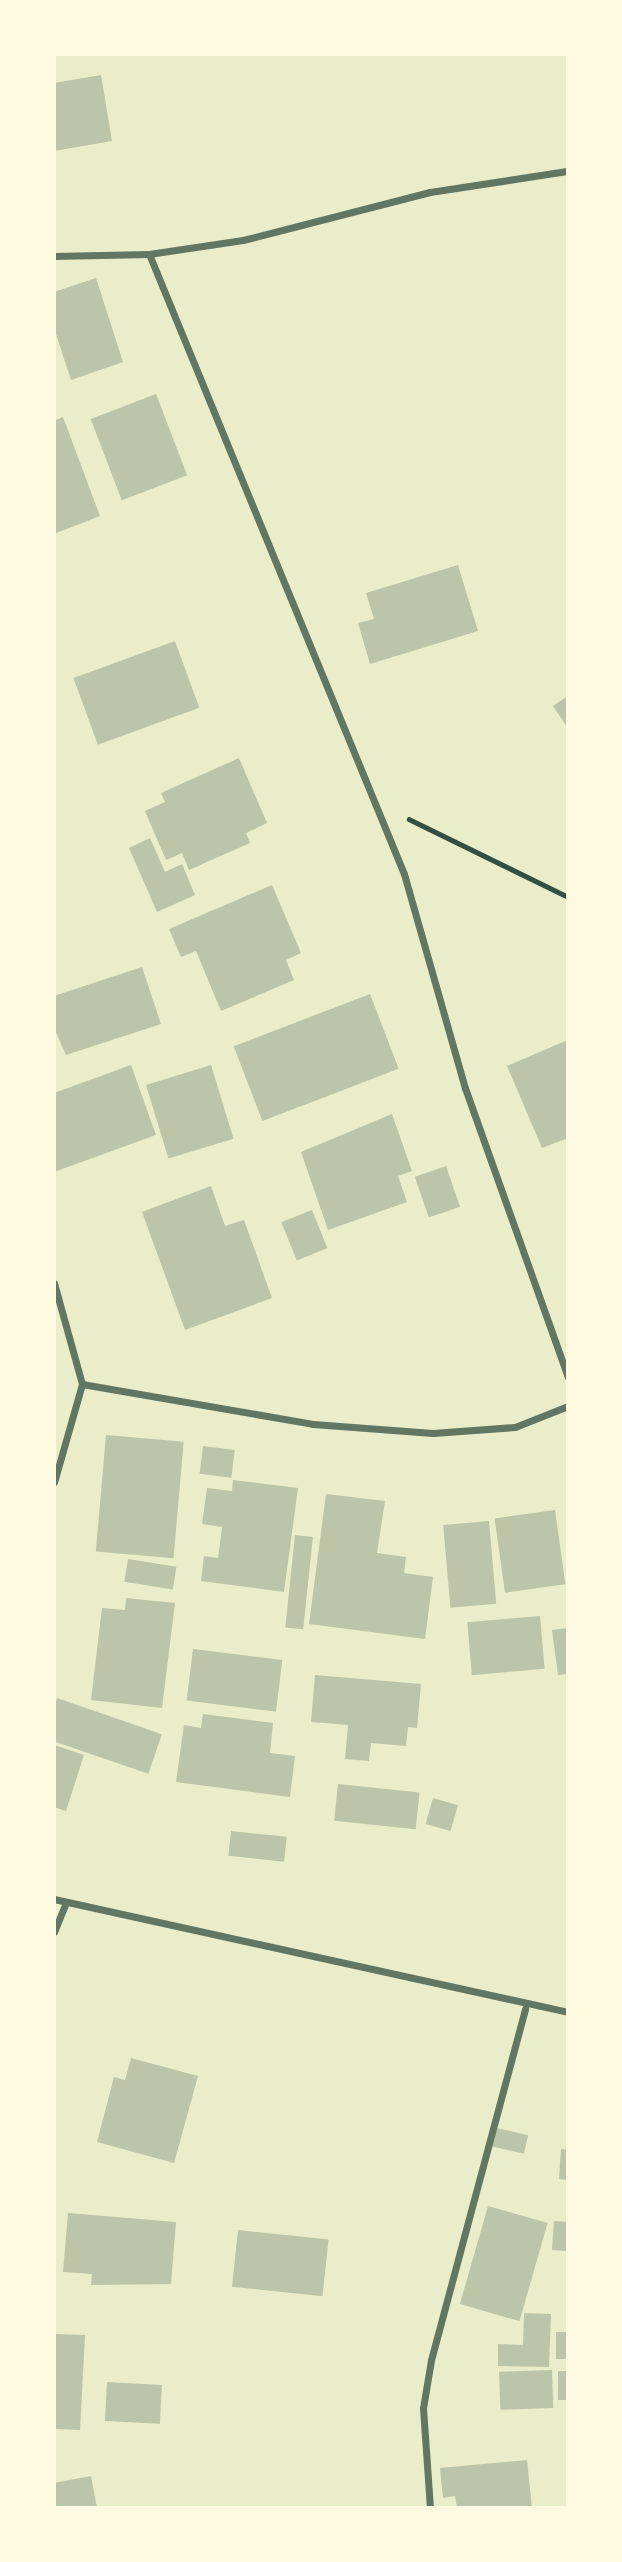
<!DOCTYPE html>
<style>
body{margin:0}
#map{position:relative;width:622px;height:2562px;overflow:hidden;background:#e9edc9;font-family:Figtree,sans-serif}
div>[style]{position:absolute}
.building>*{inset:0;background:#bcc5a7;transform-origin:0 0}
.path>*{height:4.5px;margin:-2.25px;padding:0 2.25px;transform-origin:2.25px;border-radius:2.25px;background:#344e41}
.minor>*{height:7px;margin:-3.5px;padding:0 3.5px;transform-origin:3.5px;border-radius:3.5px;background:#617663}
span{translate:-50% -50%;white-space:nowrap;text-align:center;line-height:1.15;-webkit-text-stroke:6px #fefae0;paint-order:stroke}
.frame{position:absolute;inset:0;border:56px solid #fefae0;pointer-events:none}
</style>
<div id="map">
<div class="building">
<div style="clip-path:polygon(101px 75px,112px 141px,54px 151px,54px 83px)"></div>
<div style="clip-path:polygon(96px 278px,123px 362px,71px 380px,54px 328px,54px 292px)"></div>
<div style="left:156px;top:394px;width:87px;height:70px;rotate:69deg"></div>
<div style="clip-path:polygon(63px 417px,100px 516px,54px 534px,54px 421px)"></div>
<div style="clip-path:polygon(458px 565px,478px 631px,370px 664px,358px 623px,374px 619px,366px 593px)"></div>
<div style="left:175px;top:641px;width:71px;height:108px;rotate:70deg"></div>
<div style="clip-path:polygon(568px 696px,568px 728px,553px 706px)"></div>
<div style="clip-path:polygon(239px 758px,267px 823px,246px 833px,250px 843px,189px 870px,182px 853px,166px 860px,145px 811px,165px 802px,161px 793px)"></div>
<div style="clip-path:polygon(150px 838px,165px 872px,182px 864px,195px 895px,157px 912px,129px 848px)"></div>
<div style="clip-path:polygon(272px 885px,301px 953px,286px 960px,294px 980px,221px 1011px,196px 951px,181px 957px,169px 929px)"></div>
<div style="clip-path:polygon(142px 967px,161px 1024px,66px 1055px,54px 1028px,54px 996px)"></div>
<div style="left:370px;top:994px;width:80px;height:146px;rotate:69deg"></div>
<div style="clip-path:polygon(568px 1040px,568px 1138px,542px 1148px,507px 1066px)"></div>
<div style="clip-path:polygon(131px 1065px,156px 1135px,54px 1172px,54px 1093px)"></div>
<div style="left:211px;top:1065px;width:77px;height:68px;rotate:73deg"></div>
<div style="clip-path:polygon(392px 1114px,412px 1171px,398px 1176px,407px 1202px,328px 1230px,301px 1152px)"></div>
<div style="left:446px;top:1166px;width:43px;height:33px;rotate:71deg"></div>
<div style="clip-path:polygon(211px 1186px,225px 1226px,244px 1220px,272px 1298px,185px 1330px,142px 1212px)"></div>
<div style="left:312px;top:1210px;width:41px;height:33px;rotate:68deg"></div>
<div style="left:106px;top:1435px;width:78px;height:117px;rotate:5deg"></div>
<div style="left:203px;top:1446px;width:32px;height:28px;rotate:7deg"></div>
<div style="clip-path:polygon(233px 1480px,298px 1488px,284px 1592px,201px 1581px,204px 1556px,218px 1558px,222px 1527px,202px 1524px,207px 1488px,232px 1491px)"></div>
<div style="clip-path:polygon(326px 1494px,385px 1501px,377px 1553px,406px 1557px,404px 1573px,433px 1577px,425px 1639px,309px 1624px)"></div>
<div style="left:555px;top:1510px;width:75px;height:61px;rotate:82deg"></div>
<div style="left:489px;top:1521px;width:83px;height:46px;rotate:85deg"></div>
<div style="left:295px;top:1535px;width:18px;height:93px;rotate:6deg"></div>
<div style="left:128px;top:1559px;width:49px;height:23px;rotate:9deg"></div>
<div style="clip-path:polygon(126px 1598px,175px 1603px,162px 1708px,91px 1700px,102px 1608px,125px 1610px)"></div>
<div style="left:540px;top:1616px;width:53px;height:73px;rotate:85deg"></div>
<div style="clip-path:polygon(568px 1628px,568px 1674px,558px 1675px,552px 1630px)"></div>
<div style="left:193px;top:1649px;width:90px;height:52px;rotate:7deg"></div>
<div style="clip-path:polygon(315px 1675px,421px 1684px,417px 1728px,408px 1727px,406px 1746px,371px 1743px,369px 1761px,345px 1759px,348px 1725px,311px 1722px)"></div>
<div style="left:57px;top:1698px;width:111px;height:42px;rotate:19deg"></div>
<div style="clip-path:polygon(203px 1714px,273px 1723px,270px 1753px,295px 1756px,290px 1797px,176px 1782px,184px 1725px,201px 1728px)"></div>
<div style="clip-path:polygon(54px 1745px,84px 1755px,66px 1811px,54px 1807px)"></div>
<div style="left:338px;top:1784px;width:82px;height:37px;rotate:6deg"></div>
<div style="left:433px;top:1798px;width:26px;height:27px;rotate:16deg"></div>
<div style="left:231px;top:1831px;width:56px;height:25px;rotate:6deg"></div>
<div style="clip-path:polygon(131px 2058px,198px 2076px,174px 2163px,97px 2142px,114px 2077px,125px 2080px)"></div>
<div style="left:497px;top:2128px;width:32px;height:19px;rotate:13deg"></div>
<div style="clip-path:polygon(561px 2149px,568px 2150px,568px 2180px,559px 2179px)"></div>
<div style="left:488px;top:2206px;width:62px;height:102px;rotate:16deg"></div>
<div style="clip-path:polygon(68px 2213px,176px 2222px,171px 2284px,91px 2285px,92px 2274px,63px 2272px)"></div>
<div style="left:554px;top:2221px;width:14px;height:29px;rotate:4deg"></div>
<div style="left:238px;top:2230px;width:91px;height:57px;rotate:6deg"></div>
<div style="clip-path:polygon(524px 2313px,551px 2314px,549px 2367px,498px 2366px,498px 2344px,523px 2345px)"></div>
<div style="left:568px;top:2332px;width:27px;height:12px;rotate:90deg"></div>
<div style="clip-path:polygon(54px 2334px,85px 2335px,80px 2430px,54px 2429px)"></div>
<div style="left:552px;top:2370px;width:38px;height:53px;rotate:88deg"></div>
<div style="left:558px;top:2371px;width:10px;height:29px"></div>
<div style="left:107px;top:2382px;width:55px;height:39px;rotate:3deg"></div>
<div style="clip-path:polygon(527px 2460px,532px 2508px,457px 2508px,455px 2496px,443px 2498px,440px 2468px)"></div>
<div style="clip-path:polygon(91px 2476px,97px 2508px,54px 2508px,54px 2483px)"></div>
</div>
<div class="path">
<div style="left:409px;top:819px;width:177px;rotate:26.1deg"></div>
</div>
<div class="minor">
<div style="left:149px;top:254px;width:670px;rotate:67.64deg"></div>
<div style="left:404px;top:874px;width:223px;rotate:74.1deg"></div>
<div style="left:465px;top:1088px;width:307px;rotate:70.4deg"></div>
<div style="left:54px;top:256px;width:95px;rotate:-1.2deg"></div>
<div style="left:149px;top:254px;width:95px;rotate:-8.5deg"></div>
<div style="left:243px;top:240px;width:193px;rotate:-14.4deg"></div>
<div style="left:430px;top:192px;width:140px;rotate:-8.7deg"></div>
<div style="left:54px;top:1283px;width:105px;rotate:74.5deg"></div>
<div style="left:82px;top:1384px;width:102px;rotate:105.9deg"></div>
<div style="left:82px;top:1384px;width:234px;rotate:9.8deg"></div>
<div style="left:313px;top:1424px;width:120px;rotate:4.3deg"></div>
<div style="left:433px;top:1433px;width:82px;rotate:-4.2deg"></div>
<div style="left:515px;top:1427px;width:57px;rotate:-21.6deg"></div>
<div style="left:54px;top:1899px;width:526px;rotate:12.4deg"></div>
<div style="left:54px;top:1932px;width:32px;rotate:-68deg"></div>
<div style="left:430px;top:2508px;width:100px;rotate:-94deg"></div>
<div style="left:423px;top:2408px;width:49px;rotate:-80.5deg"></div>
<div style="left:431px;top:2360px;width:364px;rotate:-75deg"></div>
</div>
<div class="frame"></div>
</div>
